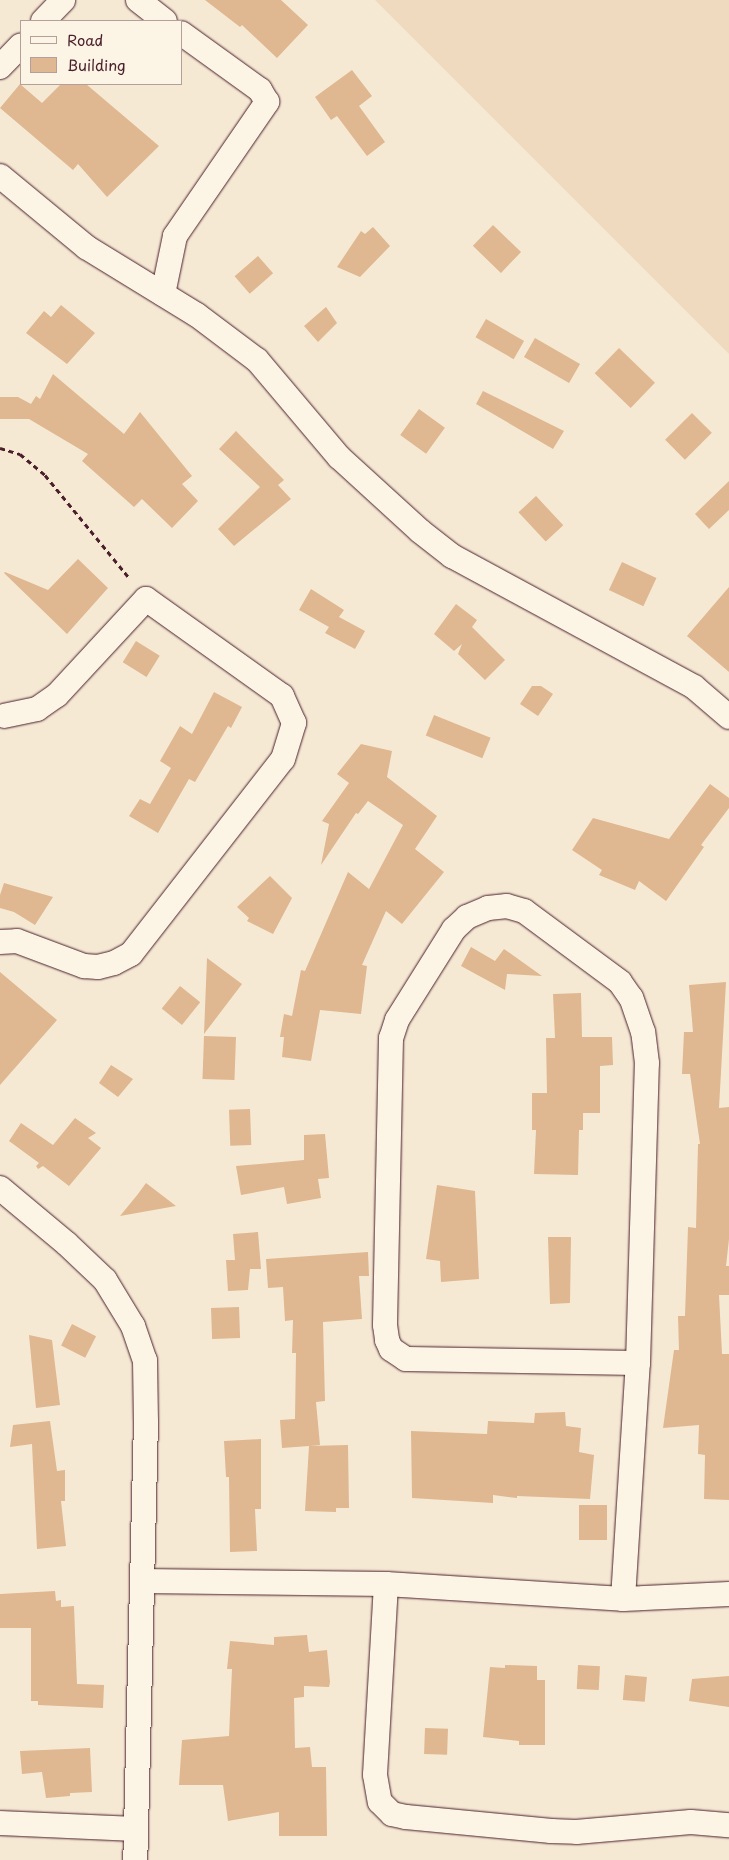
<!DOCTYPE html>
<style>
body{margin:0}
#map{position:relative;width:729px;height:1860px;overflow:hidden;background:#f6e9d4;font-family:"Playpen Sans",sans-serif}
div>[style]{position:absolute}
.built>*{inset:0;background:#efdac0}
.building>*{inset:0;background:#dfb790;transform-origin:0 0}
.path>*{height:3px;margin-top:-1.5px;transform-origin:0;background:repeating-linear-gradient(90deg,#4a1f2b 0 5px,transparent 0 9px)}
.roads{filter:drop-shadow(0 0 1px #4a1f2b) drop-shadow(0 0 1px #4a1f2b)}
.street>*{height:24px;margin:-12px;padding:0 12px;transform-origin:12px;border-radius:12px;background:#fcf5e5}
span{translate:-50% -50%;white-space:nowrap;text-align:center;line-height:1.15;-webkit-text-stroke:4px #fcf5e5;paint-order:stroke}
.legend{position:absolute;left:20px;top:20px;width:162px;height:65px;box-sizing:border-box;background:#fcf5e5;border:1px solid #b59f9b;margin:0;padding:6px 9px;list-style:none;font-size:15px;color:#4a1f2b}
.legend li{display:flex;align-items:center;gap:10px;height:25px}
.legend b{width:25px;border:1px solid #b59f9b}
</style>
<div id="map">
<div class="built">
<div style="clip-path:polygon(375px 0,729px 0,729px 354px)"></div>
</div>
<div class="building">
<div style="clip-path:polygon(205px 0,281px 0,308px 25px,277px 58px,242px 25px,240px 27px)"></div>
<div style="clip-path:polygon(352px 70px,372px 96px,359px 106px,385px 142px,367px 156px,337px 116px,331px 120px,315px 97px)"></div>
<div style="clip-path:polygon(20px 84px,42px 103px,61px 84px,86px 84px,159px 146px,107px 197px,78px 164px,73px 170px,0 108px)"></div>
<div style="left:493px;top:225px;width:39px;height:29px;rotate:44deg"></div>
<div style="clip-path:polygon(373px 227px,390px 246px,360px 277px,337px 267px,361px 231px,365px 234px)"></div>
<div style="left:258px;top:256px;width:23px;height:31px;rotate:49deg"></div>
<div style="clip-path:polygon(61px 305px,95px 333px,67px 364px,26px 333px,44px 311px,51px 317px)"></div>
<div style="clip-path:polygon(326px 307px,337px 323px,318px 342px,304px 326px)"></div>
<div style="left:486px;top:319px;width:44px;height:21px;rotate:30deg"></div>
<div style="left:535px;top:338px;width:52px;height:22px;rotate:30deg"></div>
<div style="left:619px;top:348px;width:50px;height:35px;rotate:44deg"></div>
<div style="clip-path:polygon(53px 374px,124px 434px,140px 412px,192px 476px,182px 484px,198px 501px,172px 528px,142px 499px,134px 507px,82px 461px,88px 454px,29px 419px,0 419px,0 397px,18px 397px,31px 404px,36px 396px,40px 399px)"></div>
<div style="clip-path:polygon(483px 391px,564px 431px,553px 449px,476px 404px)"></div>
<div style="left:419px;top:409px;width:32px;height:32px;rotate:36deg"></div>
<div style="left:692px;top:413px;width:28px;height:38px;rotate:45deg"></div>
<div style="clip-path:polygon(236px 431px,284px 480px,278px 485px,291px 499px,234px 546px,218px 529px,260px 487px,219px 449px)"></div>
<div style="clip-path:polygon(729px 481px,729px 510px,709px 529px,695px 514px)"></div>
<div style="left:536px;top:496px;width:40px;height:24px;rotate:47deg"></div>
<div style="clip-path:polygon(78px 559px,108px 588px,67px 634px,4px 573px,5px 572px,48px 590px)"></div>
<div style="left:622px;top:562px;width:38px;height:31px;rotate:25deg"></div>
<div style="clip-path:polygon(729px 587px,729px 672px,687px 636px)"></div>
<div style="clip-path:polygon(311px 589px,344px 610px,339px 617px,365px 631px,355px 649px,325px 633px,329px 627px,299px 610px)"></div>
<div style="clip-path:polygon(456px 604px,477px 620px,472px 627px,505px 660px,485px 680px,458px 654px,462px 644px,454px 651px,434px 634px)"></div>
<div style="left:136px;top:641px;width:28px;height:25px;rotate:32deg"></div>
<div style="clip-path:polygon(532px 686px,541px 686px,553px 694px,538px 716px,520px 704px)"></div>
<div style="clip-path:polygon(214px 692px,242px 707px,231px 728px,228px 726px,195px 782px,189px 779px,158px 833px,129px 816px,140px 799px,150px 804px,171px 768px,160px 761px,180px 726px,192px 734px)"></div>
<div style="left:434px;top:715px;width:61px;height:22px;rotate:22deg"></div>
<div style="clip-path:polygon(361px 744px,392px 751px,387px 777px,437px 816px,415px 849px,444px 872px,402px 924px,386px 911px,362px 965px,367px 966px,361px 1014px,320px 1010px,311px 1061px,282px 1057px,284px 1037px,280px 1037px,284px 1014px,292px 1016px,301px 970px,305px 971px,348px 872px,369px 889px,403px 825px,368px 801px,358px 814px,356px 813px,321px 865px,329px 824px,322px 821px,349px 783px,337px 774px)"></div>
<div style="clip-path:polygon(710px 784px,729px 798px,729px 808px,701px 845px,704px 847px,666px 901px,639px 881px,635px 890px,599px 875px,602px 870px,572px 850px,593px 818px,669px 839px)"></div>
<div style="clip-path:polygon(270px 876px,292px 898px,273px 934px,247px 921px,249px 918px,237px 907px)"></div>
<div style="clip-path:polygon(4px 883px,53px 897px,35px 925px,14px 912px,0 908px,0 895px)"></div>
<div style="clip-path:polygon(471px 947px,495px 961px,504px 949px,542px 976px,507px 974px,505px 990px,461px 966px)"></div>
<div style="clip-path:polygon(207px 958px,242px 984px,204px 1034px)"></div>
<div style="clip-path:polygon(0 972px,57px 1020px,0 1085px)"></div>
<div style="clip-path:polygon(726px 982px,719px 1108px,729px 1107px,729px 1239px,726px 1266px,729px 1266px,729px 1295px,719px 1295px,722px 1354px,729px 1354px,729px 1500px,704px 1499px,705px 1455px,698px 1454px,699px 1425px,663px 1428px,674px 1350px,679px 1350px,678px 1316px,685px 1316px,688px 1227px,696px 1228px,698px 1144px,700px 1144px,690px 1074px,682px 1074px,684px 1032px,693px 1032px,689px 985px)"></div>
<div style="left:180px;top:986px;width:26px;height:29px;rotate:39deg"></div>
<div style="clip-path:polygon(581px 993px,582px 1037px,612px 1037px,613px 1065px,600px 1066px,600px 1113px,583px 1113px,583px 1130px,579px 1130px,578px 1175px,534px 1174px,536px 1130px,532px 1130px,532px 1093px,547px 1093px,546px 1038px,555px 1038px,553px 994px)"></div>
<div style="left:204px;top:1036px;width:32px;height:43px;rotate:2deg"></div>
<div style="clip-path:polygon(111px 1065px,133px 1079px,118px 1097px,99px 1083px)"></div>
<div style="left:250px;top:1109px;width:36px;height:21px;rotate:88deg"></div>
<div style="clip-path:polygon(75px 1118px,96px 1133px,88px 1138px,101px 1148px,69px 1186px,43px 1166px,38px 1169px,36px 1166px,39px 1163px,9px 1141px,21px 1123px,53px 1145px)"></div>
<div style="clip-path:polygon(325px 1134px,329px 1178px,318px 1179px,321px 1198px,287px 1204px,284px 1187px,241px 1195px,236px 1166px,304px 1160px,304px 1135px)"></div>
<div style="clip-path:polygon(146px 1183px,176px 1206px,120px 1216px,138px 1194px)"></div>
<div style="clip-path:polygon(437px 1185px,475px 1191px,479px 1279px,441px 1282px,440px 1261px,426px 1259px)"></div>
<div style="clip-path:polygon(258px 1232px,261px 1269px,250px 1269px,248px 1290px,228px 1291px,226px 1260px,235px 1260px,233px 1234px)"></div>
<div style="clip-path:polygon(548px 1237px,571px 1237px,570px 1303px,550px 1304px)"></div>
<div style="clip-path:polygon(368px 1252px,369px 1276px,359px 1276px,362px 1319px,323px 1322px,325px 1401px,316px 1402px,320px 1445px,310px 1446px,348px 1445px,349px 1508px,336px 1508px,336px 1512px,305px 1511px,309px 1446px,282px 1448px,280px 1420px,295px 1419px,296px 1353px,292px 1353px,293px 1320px,285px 1321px,283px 1287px,268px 1288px,266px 1259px)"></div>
<div style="left:239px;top:1307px;width:31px;height:28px;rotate:88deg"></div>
<div style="left:72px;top:1324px;width:27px;height:24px;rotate:27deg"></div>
<div style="clip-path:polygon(29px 1335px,52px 1340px,60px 1405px,36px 1408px)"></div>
<div style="clip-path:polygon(565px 1412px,566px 1426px,581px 1428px,579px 1452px,594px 1455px,590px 1499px,517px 1496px,517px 1498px,493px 1495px,493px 1503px,412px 1498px,411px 1431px,487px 1434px,488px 1421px,534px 1423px,535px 1413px)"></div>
<div style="clip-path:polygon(50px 1421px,57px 1471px,65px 1470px,65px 1501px,61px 1501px,66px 1546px,37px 1549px,32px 1444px,10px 1447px,13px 1425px)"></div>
<div style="clip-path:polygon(261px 1439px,261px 1509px,255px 1509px,257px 1551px,230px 1552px,229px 1477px,226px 1477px,224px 1441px)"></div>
<div style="left:579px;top:1505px;width:28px;height:35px"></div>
<div style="clip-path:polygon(55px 1591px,56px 1601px,61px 1600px,61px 1607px,74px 1606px,77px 1684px,104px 1685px,103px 1708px,38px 1705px,38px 1701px,31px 1701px,31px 1628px,0 1628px,0 1594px)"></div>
<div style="clip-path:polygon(307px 1635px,309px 1652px,327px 1650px,330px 1682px,329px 1687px,304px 1686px,304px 1697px,294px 1698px,295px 1748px,310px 1747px,312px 1767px,326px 1767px,327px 1836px,279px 1836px,279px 1812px,228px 1821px,223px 1785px,179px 1785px,182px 1740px,229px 1736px,232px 1669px,227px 1669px,230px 1641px,274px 1645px,274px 1637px)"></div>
<div style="clip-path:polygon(505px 1665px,537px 1666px,537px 1680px,545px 1680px,545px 1745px,519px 1745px,519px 1741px,483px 1737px,490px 1667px,505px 1668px)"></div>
<div style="left:578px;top:1665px;width:22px;height:24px;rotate:3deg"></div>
<div style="left:625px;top:1675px;width:22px;height:25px;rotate:5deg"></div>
<div style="clip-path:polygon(729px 1676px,729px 1707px,689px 1701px,692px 1679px)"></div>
<div style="left:425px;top:1728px;width:23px;height:26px;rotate:2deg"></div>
<div style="clip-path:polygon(90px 1748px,92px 1792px,70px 1793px,70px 1796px,46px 1798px,42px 1772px,22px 1774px,20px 1751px)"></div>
</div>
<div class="path">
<div style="left:0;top:448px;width:21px;rotate:17deg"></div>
<div style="left:20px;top:454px;width:33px;rotate:40deg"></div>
<div style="left:45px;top:475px;width:134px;rotate:50.7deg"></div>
</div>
<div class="roads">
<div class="street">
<div style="left:138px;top:0;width:34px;rotate:38deg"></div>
<div style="left:43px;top:21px;width:29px;rotate:-46deg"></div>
<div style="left:0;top:67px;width:30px;rotate:-46deg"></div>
<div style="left:0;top:176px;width:112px;rotate:39.5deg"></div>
<div style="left:86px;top:247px;width:130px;rotate:31.5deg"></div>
<div style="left:197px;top:315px;width:75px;rotate:36.9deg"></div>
<div style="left:257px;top:360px;width:127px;rotate:49.8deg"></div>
<div style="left:339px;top:457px;width:110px;rotate:42.4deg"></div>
<div style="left:420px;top:531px;width:41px;rotate:38deg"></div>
<div style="left:452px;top:556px;width:275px;rotate:28.4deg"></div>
<div style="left:694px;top:687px;width:46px;rotate:40.6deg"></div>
<div style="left:163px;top:294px;width:59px;rotate:-78.3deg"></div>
<div style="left:175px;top:236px;width:163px;rotate:-55.5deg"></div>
<div style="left:267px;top:102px;width:14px;rotate:-120deg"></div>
<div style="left:260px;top:90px;width:97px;rotate:-144.2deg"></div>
<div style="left:0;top:942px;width:17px;rotate:-3deg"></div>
<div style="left:17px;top:941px;width:72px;rotate:20.5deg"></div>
<div style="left:84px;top:966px;width:14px;rotate:4deg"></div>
<div style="left:98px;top:967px;width:16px;rotate:-14deg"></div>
<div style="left:114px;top:963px;width:19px;rotate:-28deg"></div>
<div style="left:131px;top:954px;width:247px;rotate:-52.1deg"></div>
<div style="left:283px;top:759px;width:38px;rotate:-73deg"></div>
<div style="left:294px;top:723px;width:30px;rotate:-114deg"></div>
<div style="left:282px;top:696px;width:167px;rotate:-144.5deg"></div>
<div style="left:146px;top:599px;width:131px;rotate:132.8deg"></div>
<div style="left:57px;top:695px;width:24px;rotate:145deg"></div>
<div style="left:37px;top:709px;width:33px;rotate:168deg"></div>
<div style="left:0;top:1188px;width:87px;rotate:39.9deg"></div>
<div style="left:67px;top:1244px;width:52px;rotate:43.5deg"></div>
<div style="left:105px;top:1280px;width:54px;rotate:58.7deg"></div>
<div style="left:133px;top:1326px;width:36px;rotate:71deg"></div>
<div style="left:145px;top:1360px;width:61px;rotate:89.1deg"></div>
<div style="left:146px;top:1421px;width:439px;rotate:91.4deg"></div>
<div style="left:142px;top:1581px;width:244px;rotate:0.7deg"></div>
<div style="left:386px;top:1584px;width:237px;rotate:3.6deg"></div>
<div style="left:623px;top:1599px;width:106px;rotate:-2.7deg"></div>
<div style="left:386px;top:1584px;width:191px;rotate:93.3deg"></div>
<div style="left:375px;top:1775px;width:27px;rotate:80deg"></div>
<div style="left:380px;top:1802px;width:17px;rotate:45deg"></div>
<div style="left:392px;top:1814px;width:14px;rotate:12deg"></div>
<div style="left:406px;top:1817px;width:146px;rotate:5.5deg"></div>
<div style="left:551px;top:1831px;width:25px;rotate:2deg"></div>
<div style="left:576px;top:1832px;width:115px;rotate:-5deg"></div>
<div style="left:691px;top:1822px;width:38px;rotate:5deg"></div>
<div style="left:623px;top:1599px;width:236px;rotate:-86.4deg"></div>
<div style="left:638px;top:1363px;width:300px;rotate:-88.3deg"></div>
<div style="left:647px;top:1063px;width:31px;rotate:-97deg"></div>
<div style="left:643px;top:1032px;width:36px;rotate:-109deg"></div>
<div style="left:631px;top:998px;width:19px;rotate:-125deg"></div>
<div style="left:620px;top:982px;width:119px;rotate:-143.5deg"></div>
<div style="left:524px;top:911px;width:18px;rotate:-164deg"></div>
<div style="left:507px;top:906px;width:19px;rotate:174deg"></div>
<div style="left:488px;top:908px;width:23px;rotate:157deg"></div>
<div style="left:467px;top:917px;width:18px;rotate:137deg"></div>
<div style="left:454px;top:929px;width:107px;rotate:122.1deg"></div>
<div style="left:397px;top:1020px;width:19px;rotate:108deg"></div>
<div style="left:391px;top:1038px;width:287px;rotate:91.2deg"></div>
<div style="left:385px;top:1325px;width:15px;rotate:82deg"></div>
<div style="left:387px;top:1340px;width:10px;rotate:66deg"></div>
<div style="left:391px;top:1349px;width:18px;rotate:34deg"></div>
<div style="left:406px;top:1359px;width:232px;rotate:1deg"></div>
<div style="left:0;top:1823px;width:135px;rotate:2.5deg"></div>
</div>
</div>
<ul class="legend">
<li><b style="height:6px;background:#fcf5e5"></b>Road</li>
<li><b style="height:14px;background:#dfb790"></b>Building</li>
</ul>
</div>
